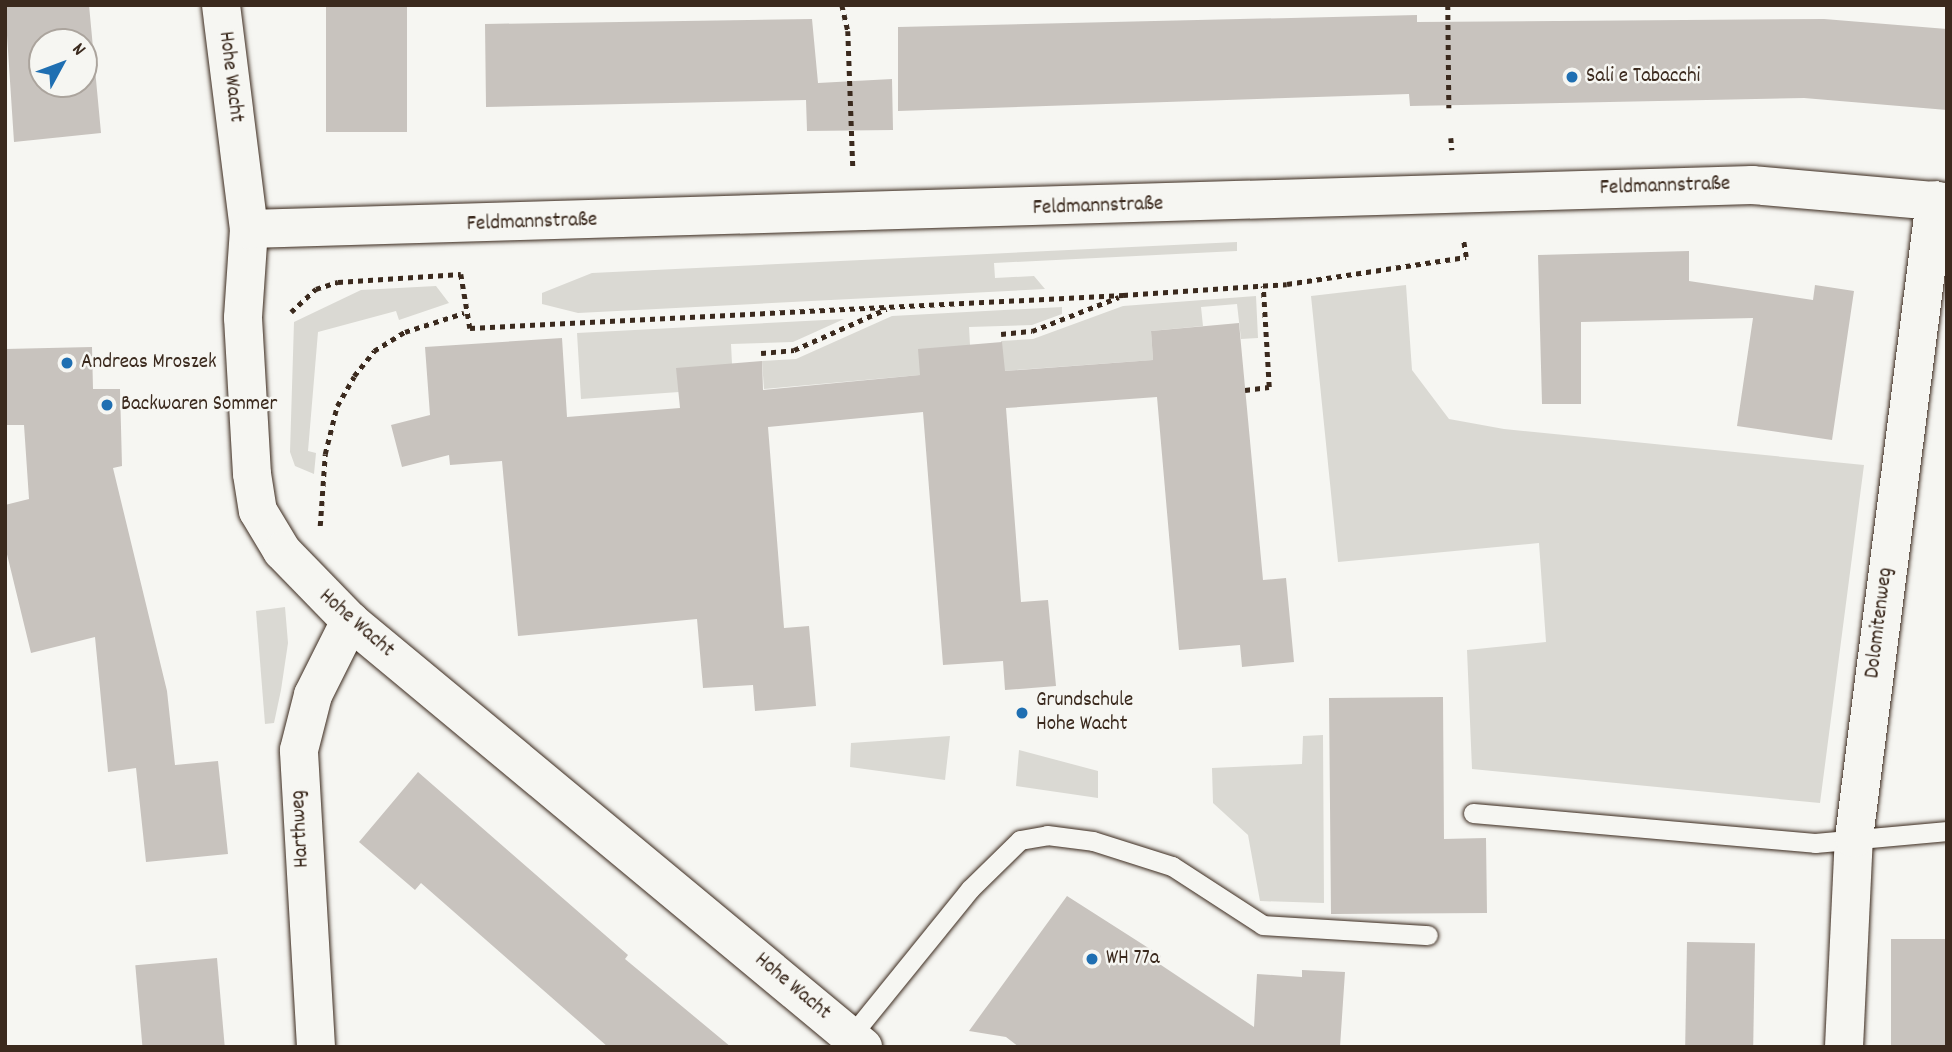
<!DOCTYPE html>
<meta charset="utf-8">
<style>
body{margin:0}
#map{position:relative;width:1952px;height:1052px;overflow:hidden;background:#f6f6f2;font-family:Dekko,sans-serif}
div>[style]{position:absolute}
.green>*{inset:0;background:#dad9d3}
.building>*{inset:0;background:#c8c3be;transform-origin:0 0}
.path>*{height:4.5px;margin-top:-2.25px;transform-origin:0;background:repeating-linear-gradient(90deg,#3b2a1e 0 5px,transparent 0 10px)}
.roads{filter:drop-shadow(0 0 2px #3b2a1e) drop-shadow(0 0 2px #3b2a1e)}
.lane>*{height:19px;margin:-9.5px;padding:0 9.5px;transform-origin:9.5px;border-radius:9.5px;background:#f6f6f2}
.street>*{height:38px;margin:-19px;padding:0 19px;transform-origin:19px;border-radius:19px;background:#f6f6f2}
.secondary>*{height:38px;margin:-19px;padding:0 19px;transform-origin:19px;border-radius:19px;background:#f6f6f2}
.dots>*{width:19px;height:19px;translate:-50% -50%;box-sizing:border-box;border:4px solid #f6f6f2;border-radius:50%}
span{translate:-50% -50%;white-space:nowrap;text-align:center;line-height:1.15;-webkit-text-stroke:5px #f6f6f2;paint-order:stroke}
.street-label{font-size:21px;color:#3b2a1e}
.poi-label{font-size:21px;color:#3b2a1e}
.left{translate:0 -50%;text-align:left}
.frame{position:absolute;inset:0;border:7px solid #3b2a1e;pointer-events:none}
.north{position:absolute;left:28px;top:28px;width:70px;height:70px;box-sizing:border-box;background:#f6f6f2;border:2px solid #aba49d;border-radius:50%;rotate:49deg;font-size:19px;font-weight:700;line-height:28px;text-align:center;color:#3b2a1e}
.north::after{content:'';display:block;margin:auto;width:24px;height:32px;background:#1f6fb2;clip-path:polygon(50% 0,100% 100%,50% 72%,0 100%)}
</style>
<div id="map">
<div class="green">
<div style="clip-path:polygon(1237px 242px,1237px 251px,994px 263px,995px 278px,1034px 276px,1045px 289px,578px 313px,542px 304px,542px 293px,592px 273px)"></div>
<div style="clip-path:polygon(1406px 285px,1412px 370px,1449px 419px,1504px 429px,1864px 465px,1820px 803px,1472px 769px,1467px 650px,1546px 642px,1539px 543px,1338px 562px,1311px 296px)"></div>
<div style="clip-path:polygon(436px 286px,449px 303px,399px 320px,396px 311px,318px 332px,308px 451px,316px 453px,314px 474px,295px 466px,290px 452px,294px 322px,361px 290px)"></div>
<div style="clip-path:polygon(1256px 296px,1258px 338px,1241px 339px,1237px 304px,1201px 307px,1203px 326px,1151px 331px,1153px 360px,1004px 371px,1001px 341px,1033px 339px,1123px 306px)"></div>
<div style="clip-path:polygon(1062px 307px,1062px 314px,1032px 325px,969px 327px,970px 345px,920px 375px,764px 389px,762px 361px,796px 359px,892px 316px)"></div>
<div style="clip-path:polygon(844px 319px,793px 342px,731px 344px,732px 364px,679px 392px,581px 399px,577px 333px)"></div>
<div style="clip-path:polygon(285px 607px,288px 643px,281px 690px,274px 723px,265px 724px,256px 611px)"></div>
<div style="clip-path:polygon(1323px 735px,1324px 903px,1260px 901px,1248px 835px,1213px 803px,1212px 768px,1302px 764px,1303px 736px)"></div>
<div style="clip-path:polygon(950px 736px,945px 780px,850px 767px,851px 743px)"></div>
<div style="clip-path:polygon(1019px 750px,1098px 771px,1098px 798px,1016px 786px)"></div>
</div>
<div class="building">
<div style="clip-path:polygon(evenodd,5px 5px,89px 5px,101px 133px,14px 142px,5px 5px,42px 42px,84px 42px,84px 84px,42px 84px,42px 42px)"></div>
<div style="left:326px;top:5px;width:81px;height:127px"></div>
<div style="clip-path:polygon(1417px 15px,1417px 22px,1824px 19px,1947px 29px,1947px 110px,1804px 98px,1410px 106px,1409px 94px,898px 111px,898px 27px)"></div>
<div style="clip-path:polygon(812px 19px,818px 83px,892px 79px,893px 130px,807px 131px,806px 100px,486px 107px,485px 24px)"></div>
<div style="clip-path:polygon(1689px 251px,1689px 281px,1813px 300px,1815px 285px,1854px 291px,1832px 440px,1737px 426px,1753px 318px,1581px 322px,1581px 404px,1542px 404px,1538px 255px)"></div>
<div style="clip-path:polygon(1239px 323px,1263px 580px,1286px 578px,1294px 662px,1242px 667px,1240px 645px,1179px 650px,1157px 397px,1006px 408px,1021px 602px,1048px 600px,1056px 686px,1005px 690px,1003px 661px,943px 665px,923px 412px,768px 427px,784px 628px,809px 626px,816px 706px,755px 711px,753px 685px,703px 688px,697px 619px,518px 636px,502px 461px,450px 465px,449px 455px,402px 467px,391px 425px,430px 415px,425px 347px,562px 338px,567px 417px,680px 408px,676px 368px,762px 361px,763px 390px,920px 375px,918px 349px,1002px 342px,1005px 371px,1153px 360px,1151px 331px)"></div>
<div style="clip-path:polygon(92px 347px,93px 389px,120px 389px,122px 466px,113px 468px,167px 691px,175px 765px,218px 761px,228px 854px,146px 862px,136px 768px,108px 772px,95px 637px,31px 653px,5px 546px,5px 505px,29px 499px,24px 425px,5px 425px,5px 349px)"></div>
<div style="clip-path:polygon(1443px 697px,1444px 839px,1486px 838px,1487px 913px,1331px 914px,1329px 698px)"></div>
<div style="clip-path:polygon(418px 772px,628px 955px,625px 959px,731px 1047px,608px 1047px,421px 883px,415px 890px,359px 842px)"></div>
<div style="clip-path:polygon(1067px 896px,1161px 956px,1158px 963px,1254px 1027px,1257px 974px,1302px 977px,1302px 970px,1345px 972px,1340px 1047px,1019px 1047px,1006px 1037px,969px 1031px)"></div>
<div style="left:1947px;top:939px;width:108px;height:56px;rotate:90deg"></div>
<div style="left:1687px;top:942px;width:68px;height:105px;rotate:1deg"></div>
<div style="left:217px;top:958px;width:89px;height:82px;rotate:85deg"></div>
</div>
<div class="path">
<div style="left:842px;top:5px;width:27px;rotate:77deg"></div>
<div style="left:848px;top:31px;width:136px;rotate:87.9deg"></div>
<div style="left:1448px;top:5px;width:103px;rotate:89.4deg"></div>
<div style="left:1451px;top:138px;width:12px;rotate:85deg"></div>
<div style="left:291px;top:312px;width:34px;rotate:-43deg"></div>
<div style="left:316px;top:289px;width:23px;rotate:-18deg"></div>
<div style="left:338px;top:282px;width:123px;rotate:-3.7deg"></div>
<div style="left:461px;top:274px;width:55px;rotate:80.5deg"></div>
<div style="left:470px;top:328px;width:654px;rotate:-2.89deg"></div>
<div style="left:1123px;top:295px;width:164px;rotate:-3.8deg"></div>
<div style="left:1287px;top:284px;width:181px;rotate:-8.6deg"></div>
<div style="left:1466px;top:257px;width:18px;rotate:-99deg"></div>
<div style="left:1001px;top:334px;width:31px;rotate:-6deg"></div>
<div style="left:1032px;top:331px;width:93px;rotate:-21.3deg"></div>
<div style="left:761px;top:353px;width:33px;rotate:-5deg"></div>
<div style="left:794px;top:350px;width:101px;rotate:-24deg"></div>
<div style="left:1245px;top:390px;width:24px;rotate:-7deg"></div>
<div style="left:1269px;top:387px;width:101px;rotate:-93.4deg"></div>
<div style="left:320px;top:526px;width:72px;rotate:-86deg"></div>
<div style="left:325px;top:454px;width:49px;rotate:-76deg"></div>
<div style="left:337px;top:406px;width:34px;rotate:-60deg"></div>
<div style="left:354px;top:376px;width:32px;rotate:-51deg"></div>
<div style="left:374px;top:351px;width:36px;rotate:-32deg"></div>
<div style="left:405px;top:332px;width:62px;rotate:-17.9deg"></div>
</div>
<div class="roads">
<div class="lane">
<div style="left:1473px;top:813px;width:343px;rotate:5deg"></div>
<div style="left:1815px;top:843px;width:133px;rotate:-5.2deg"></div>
<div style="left:851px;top:1036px;width:189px;rotate:-51deg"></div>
<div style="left:970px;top:889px;width:70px;rotate:-44.4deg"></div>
<div style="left:1020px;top:840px;width:27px;rotate:-10deg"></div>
<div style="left:1047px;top:835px;width:46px;rotate:7.4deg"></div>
<div style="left:1093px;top:841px;width:83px;rotate:17.6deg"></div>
<div style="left:1172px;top:866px;width:108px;rotate:33deg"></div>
<div style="left:1263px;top:925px;width:165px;rotate:3.5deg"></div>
</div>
<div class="street">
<div style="left:249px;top:229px;width:89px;rotate:93.9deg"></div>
<div style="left:243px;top:318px;width:156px;rotate:86.7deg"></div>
<div style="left:252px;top:474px;width:37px;rotate:81deg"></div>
<div style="left:258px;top:511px;width:47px;rotate:59deg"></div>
<div style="left:282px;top:551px;width:98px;rotate:45.8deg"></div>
<div style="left:350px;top:621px;width:667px;rotate:39.71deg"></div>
<div style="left:316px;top:1047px;width:297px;rotate:-93.3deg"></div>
<div style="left:299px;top:750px;width:57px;rotate:-75.7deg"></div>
<div style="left:313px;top:695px;width:83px;rotate:-63.4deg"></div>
<div style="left:1844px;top:1047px;width:209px;rotate:-87.3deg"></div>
<div style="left:1854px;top:838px;width:643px;rotate:-82.76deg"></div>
</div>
<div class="secondary">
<div style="left:221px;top:5px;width:226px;rotate:82.9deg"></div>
<div style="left:249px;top:229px;width:1504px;rotate:-1.68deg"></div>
<div style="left:1752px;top:185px;width:196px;rotate:5deg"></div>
</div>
</div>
<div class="dots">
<div style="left:1572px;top:77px;background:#1f6fb2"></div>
<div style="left:67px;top:363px;background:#1f6fb2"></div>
<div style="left:107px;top:405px;background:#1f6fb2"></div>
<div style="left:1022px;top:713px;background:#1f6fb2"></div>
<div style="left:1092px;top:959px;background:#1f6fb2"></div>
</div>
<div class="street-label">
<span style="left:230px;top:77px;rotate:83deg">Hohe Wacht</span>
<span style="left:1665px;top:187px;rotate:-2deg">Feldmannstraße</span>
<span style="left:1098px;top:207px;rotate:-2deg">Feldmannstraße</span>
<span style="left:532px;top:223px;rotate:-2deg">Feldmannstraße</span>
<span style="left:1880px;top:623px;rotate:-83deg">Dolomitenweg</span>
<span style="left:356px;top:624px;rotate:41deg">Hohe Wacht</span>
<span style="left:301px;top:829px;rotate:-93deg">Harthweg</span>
<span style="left:792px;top:987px;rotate:40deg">Hohe Wacht</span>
</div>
<div class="poi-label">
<span class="left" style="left:1586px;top:77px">Sali e Tabacchi</span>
<span class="left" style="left:81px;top:363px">Andreas Mroszek</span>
<span class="left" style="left:121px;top:405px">Backwaren Sommer</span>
<span class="left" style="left:1036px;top:713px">Grundschule<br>Hohe Wacht</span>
<span class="left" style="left:1106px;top:959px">WH 77a</span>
</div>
<div class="frame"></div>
<div class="north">N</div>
</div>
